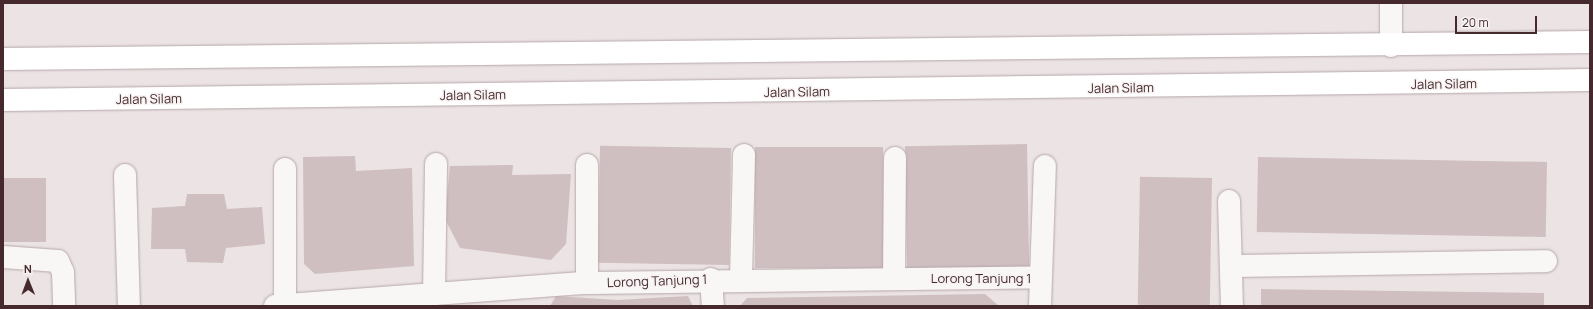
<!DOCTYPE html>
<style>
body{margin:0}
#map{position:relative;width:1593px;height:309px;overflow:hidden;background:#ebe3e4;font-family:Manrope,sans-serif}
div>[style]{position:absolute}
.building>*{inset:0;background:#cfbfc1;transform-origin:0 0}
.roads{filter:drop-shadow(0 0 1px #b6a7a9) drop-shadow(0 0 1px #b6a7a9)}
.minor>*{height:22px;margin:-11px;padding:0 11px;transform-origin:11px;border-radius:11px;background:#f9f6f6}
.trunk>*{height:22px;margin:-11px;padding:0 11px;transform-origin:11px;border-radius:11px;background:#fff}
span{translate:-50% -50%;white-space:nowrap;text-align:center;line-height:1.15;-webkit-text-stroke:3px #f8f3f3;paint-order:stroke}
.street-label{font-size:13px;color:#45292c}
.frame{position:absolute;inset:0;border:4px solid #45292c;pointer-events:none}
.north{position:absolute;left:8px;top:261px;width:40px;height:40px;-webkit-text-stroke:3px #f8f3f3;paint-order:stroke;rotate:359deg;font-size:11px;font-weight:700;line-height:16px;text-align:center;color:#45292c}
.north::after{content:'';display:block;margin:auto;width:14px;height:18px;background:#45292c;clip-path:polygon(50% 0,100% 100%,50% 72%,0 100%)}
.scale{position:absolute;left:1455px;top:16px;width:82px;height:18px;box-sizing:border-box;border:2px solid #45292c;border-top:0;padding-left:5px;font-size:12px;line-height:14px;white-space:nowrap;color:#45292c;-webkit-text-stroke:3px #f8f3f3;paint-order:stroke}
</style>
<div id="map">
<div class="building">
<div style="left:1027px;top:144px;width:123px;height:122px;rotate:89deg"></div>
<div style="left:883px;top:147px;width:121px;height:128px;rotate:90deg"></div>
<div style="left:731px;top:148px;width:117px;height:131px;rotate:91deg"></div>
<div style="clip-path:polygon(355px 156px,356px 171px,412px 168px,414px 266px,315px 274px,304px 264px,303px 157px)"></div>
<div style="left:1547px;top:162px;width:75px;height:289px;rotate:91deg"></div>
<div style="clip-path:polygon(513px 165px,512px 175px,571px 174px,566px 244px,551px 260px,460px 248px,445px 219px,450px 166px)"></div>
<div style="left:3px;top:178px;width:43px;height:64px"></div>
<div style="left:1212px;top:178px;width:128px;height:72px;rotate:91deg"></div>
<div style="clip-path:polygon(187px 194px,224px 194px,227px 209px,262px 207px,265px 244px,226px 248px,223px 263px,187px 262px,185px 249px,151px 249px,152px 208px,185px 206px)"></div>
<div style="clip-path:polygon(1261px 289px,1544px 293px,1544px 306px,1261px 306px)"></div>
<div style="clip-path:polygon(985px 294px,999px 306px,740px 306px,747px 298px)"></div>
<div style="clip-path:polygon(556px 296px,617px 300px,688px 296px,693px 306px,550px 306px)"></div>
</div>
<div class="roads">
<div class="minor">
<div style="left:1391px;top:46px;width:43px;rotate:-90deg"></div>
<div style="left:587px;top:165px;width:118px;rotate:90deg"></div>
<div style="left:125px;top:175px;width:131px;rotate:88.3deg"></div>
<div style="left:1229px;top:201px;width:105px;rotate:88.4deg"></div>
<div style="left:3px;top:257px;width:55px;rotate:4.2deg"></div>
<div style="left:58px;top:261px;width:12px;rotate:66deg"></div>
<div style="left:63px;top:272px;width:34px;rotate:88deg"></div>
<div style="left:1231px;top:266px;width:315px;rotate:-0.9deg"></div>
<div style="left:894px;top:278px;width:120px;rotate:-89.5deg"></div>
<div style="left:711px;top:279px;width:27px;rotate:86deg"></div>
<div style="left:741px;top:279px;width:124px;rotate:-88.6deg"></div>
<div style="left:434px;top:294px;width:130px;rotate:-89.1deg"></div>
<div style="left:285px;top:305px;width:136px;rotate:-90deg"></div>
<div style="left:275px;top:306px;width:307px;rotate:-4.3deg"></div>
<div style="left:581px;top:283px;width:459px;rotate:-0.7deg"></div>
<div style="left:1040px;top:306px;width:140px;rotate:-88deg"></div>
</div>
<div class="trunk">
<div style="left:3px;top:59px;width:1587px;rotate:-0.61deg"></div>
<div style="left:3px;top:100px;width:1587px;rotate:-0.72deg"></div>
</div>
</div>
<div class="street-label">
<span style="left:1444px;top:84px;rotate:-1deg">Jalan Silam</span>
<span style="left:1121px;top:88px;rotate:-1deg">Jalan Silam</span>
<span style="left:797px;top:92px;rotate:-1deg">Jalan Silam</span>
<span style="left:473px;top:95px;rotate:-1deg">Jalan Silam</span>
<span style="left:149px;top:99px;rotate:-1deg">Jalan Silam</span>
<span style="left:981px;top:278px">Lorong Tanjung 1</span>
<span style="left:657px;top:281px;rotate:-2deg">Lorong Tanjung 1</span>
</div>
<div class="frame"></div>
<div class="north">N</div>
<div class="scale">20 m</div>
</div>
